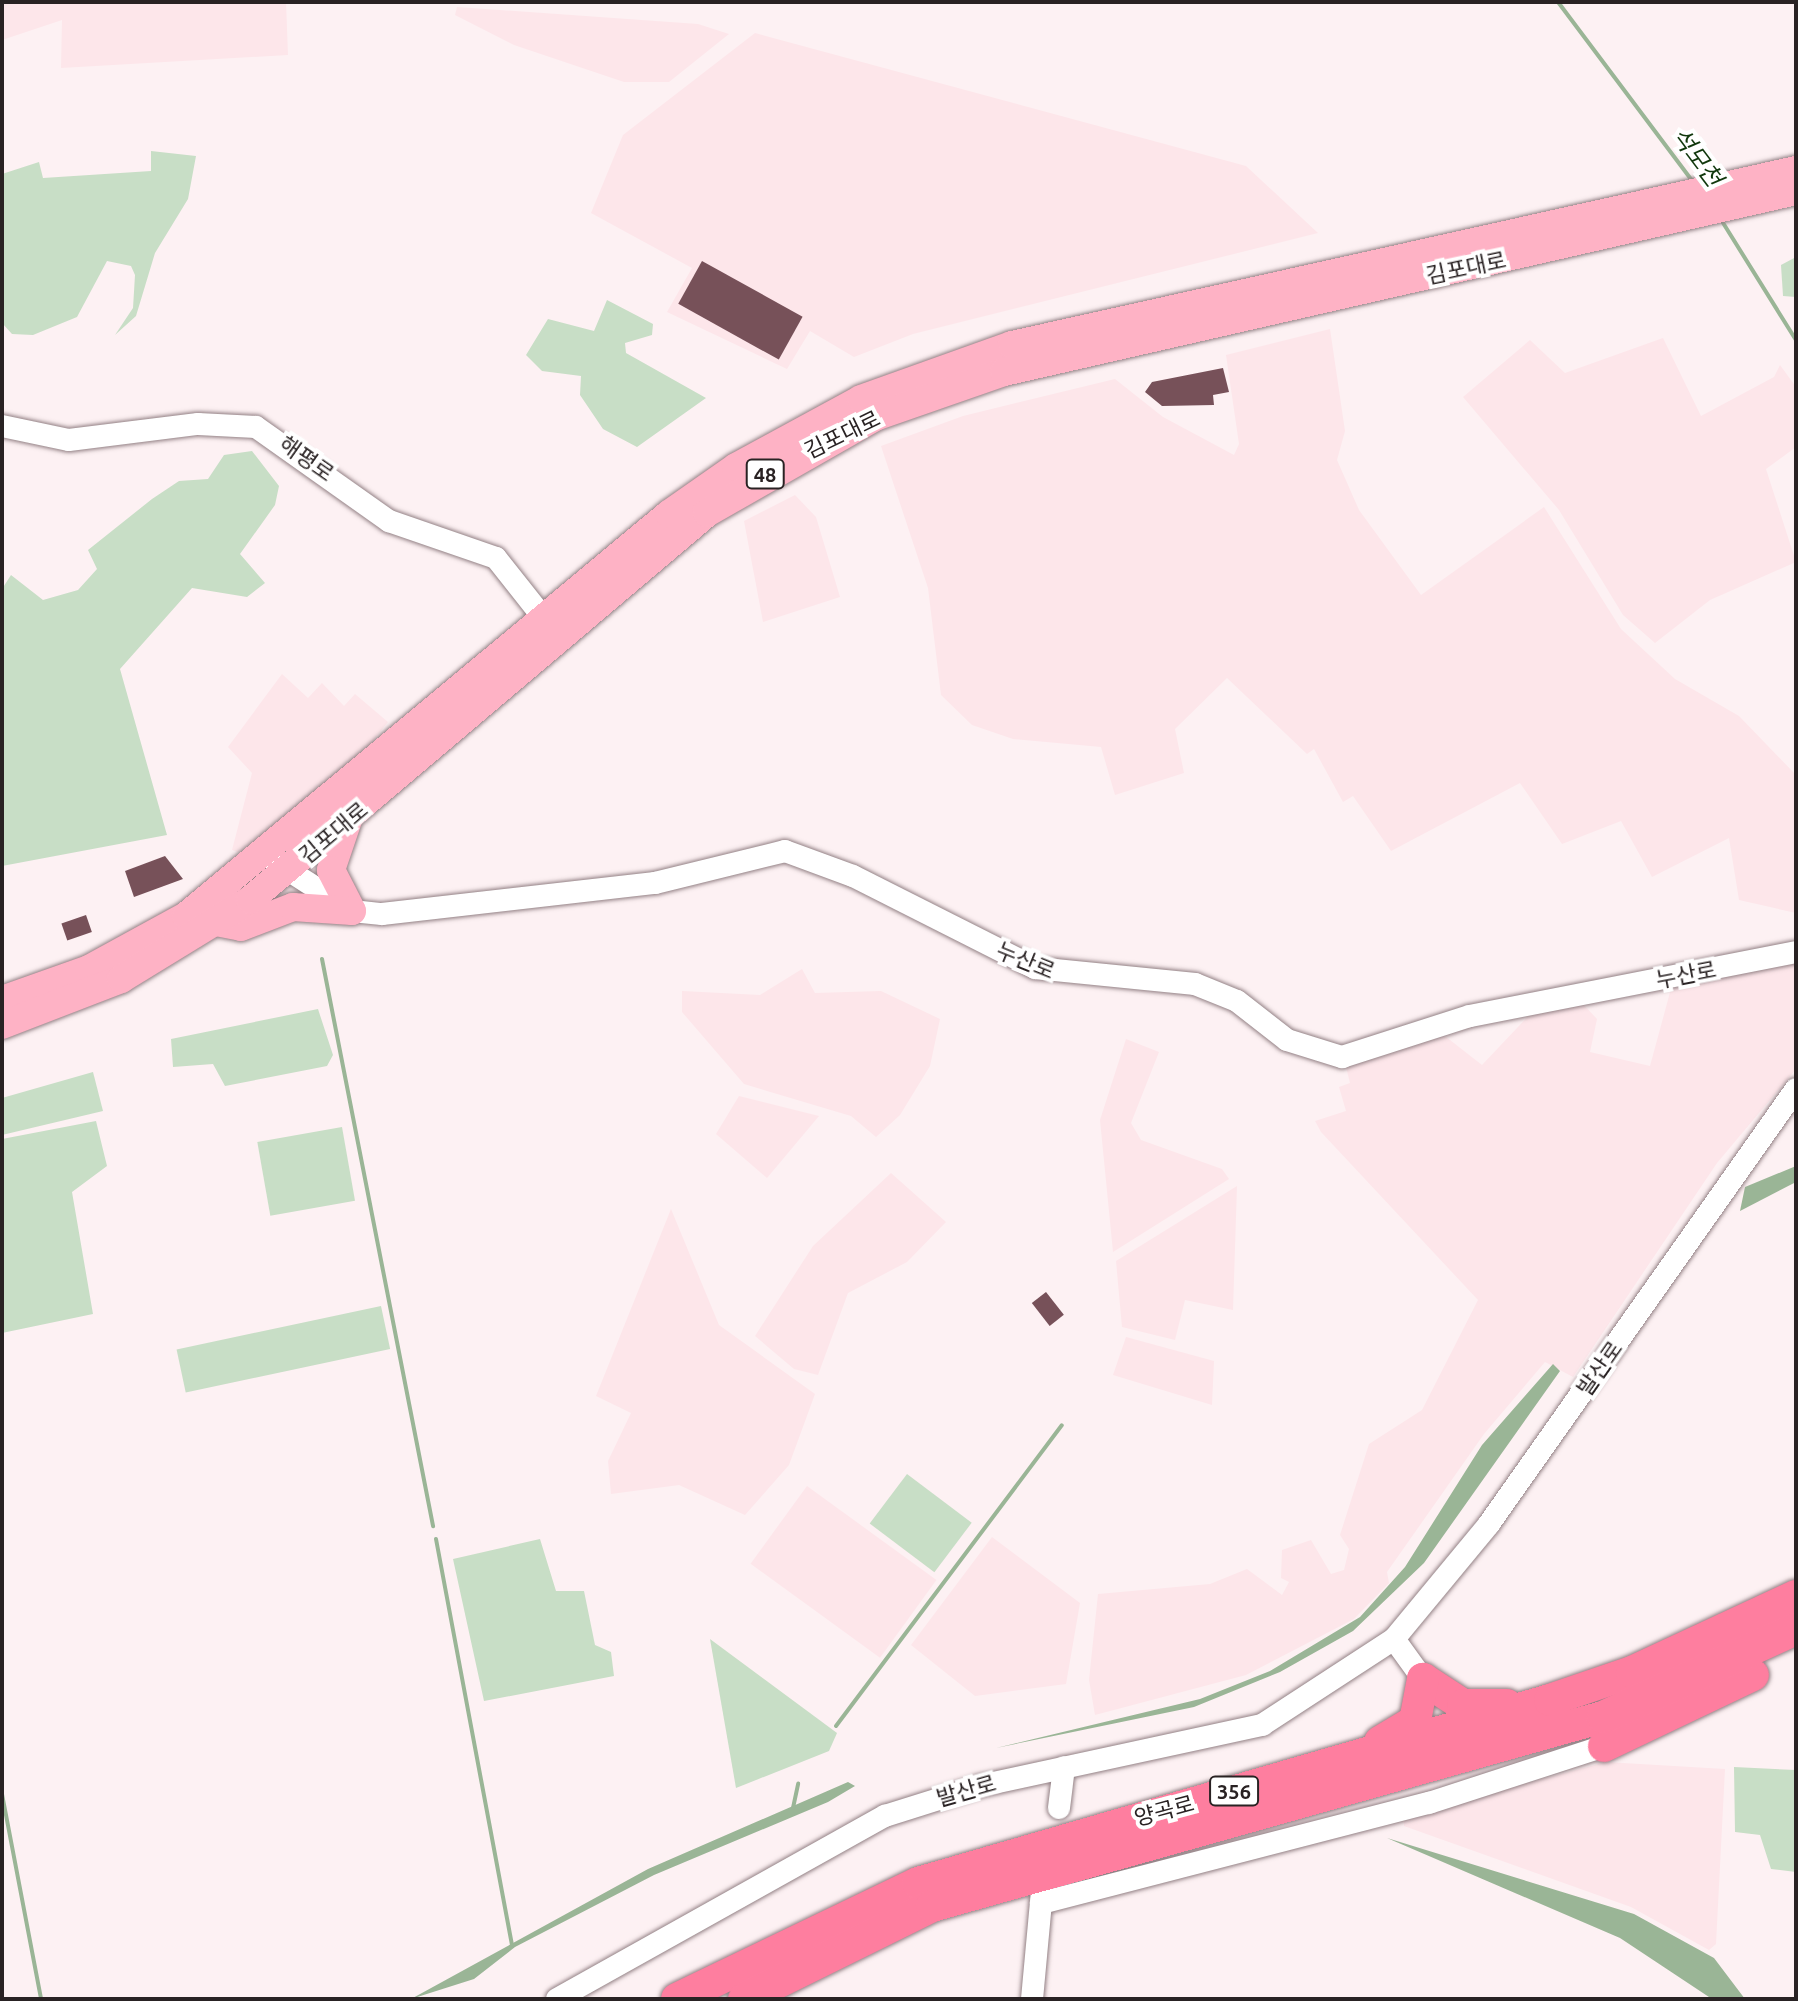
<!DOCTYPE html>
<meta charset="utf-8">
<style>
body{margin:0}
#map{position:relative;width:1798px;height:2001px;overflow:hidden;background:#fdf1f3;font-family:Ubuntu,"Noto Sans KR",sans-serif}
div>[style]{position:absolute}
.built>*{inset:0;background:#fde6ea;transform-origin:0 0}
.green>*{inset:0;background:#c8dec6;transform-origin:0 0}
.water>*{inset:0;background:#9ab596}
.stream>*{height:4px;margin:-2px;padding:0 2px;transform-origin:2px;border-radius:2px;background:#9ab596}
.building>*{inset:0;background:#775159;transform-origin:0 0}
.roads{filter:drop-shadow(0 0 2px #938185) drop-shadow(0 0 2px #938185)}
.minor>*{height:22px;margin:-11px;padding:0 11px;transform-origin:11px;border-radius:11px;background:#fff}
.major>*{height:28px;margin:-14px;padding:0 14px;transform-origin:14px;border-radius:14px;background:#feb2c5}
.highway>*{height:32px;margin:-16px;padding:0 16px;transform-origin:16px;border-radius:16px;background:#fe7e9f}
span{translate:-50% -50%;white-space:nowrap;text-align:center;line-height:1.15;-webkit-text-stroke:8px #fff;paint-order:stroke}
.shield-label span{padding:2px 6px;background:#fff;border:2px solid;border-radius:6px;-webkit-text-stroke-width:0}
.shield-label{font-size:20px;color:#292223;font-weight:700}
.street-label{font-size:22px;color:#292223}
.water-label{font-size:24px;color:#10370c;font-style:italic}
.frame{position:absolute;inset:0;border:4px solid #292223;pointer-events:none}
</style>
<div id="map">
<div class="built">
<div style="clip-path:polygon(3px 2px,286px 2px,288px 55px,61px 68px,62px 20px,2px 40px)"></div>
<div style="clip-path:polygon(457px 7px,698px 24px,729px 34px,669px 82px,624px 82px,514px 45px,455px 15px)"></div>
<div style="clip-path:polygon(755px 33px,1246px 166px,1318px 233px,913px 334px,854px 357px,810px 331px,787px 369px,667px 312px,692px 268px,591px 213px,623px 135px)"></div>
<div style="clip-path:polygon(1330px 329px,1345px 431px,1337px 460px,1359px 510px,1421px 595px,1544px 507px,1621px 629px,1675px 679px,1739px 716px,1796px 775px,1796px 913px,1739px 900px,1729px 838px,1652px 877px,1621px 821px,1562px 844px,1520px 783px,1391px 851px,1353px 796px,1343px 802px,1314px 749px,1307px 754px,1227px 678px,1175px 729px,1184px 773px,1115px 795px,1101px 747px,1013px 739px,972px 725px,941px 695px,928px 588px,881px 446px,963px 416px,1115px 379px,1163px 417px,1234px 455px,1239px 444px,1226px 355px)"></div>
<div style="clip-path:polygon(1663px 338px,1701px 416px,1774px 377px,1780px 365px,1796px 387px,1796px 447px,1766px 469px,1796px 562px,1710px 600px,1655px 643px,1623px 615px,1559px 510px,1463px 397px,1530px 340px,1565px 373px)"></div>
<div style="clip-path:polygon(795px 495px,816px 517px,840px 597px,763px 622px,744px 521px)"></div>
<div style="clip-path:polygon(282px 674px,308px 698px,322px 683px,344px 706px,355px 694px,388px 722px,363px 753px,244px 854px,232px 850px,252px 773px,228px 747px)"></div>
<div style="clip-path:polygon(1796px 960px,1796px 1069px,1717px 1163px,1573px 1377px,1545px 1362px,1484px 1434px,1387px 1572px,1389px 1583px,1354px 1619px,1246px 1675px,1095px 1715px,1089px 1680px,1098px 1594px,1210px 1584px,1247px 1569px,1282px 1595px,1289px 1582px,1281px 1578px,1282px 1550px,1311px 1540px,1331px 1574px,1344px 1570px,1349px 1549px,1340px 1535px,1369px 1444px,1422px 1410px,1478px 1300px,1321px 1132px,1315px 1121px,1346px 1111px,1339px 1087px,1350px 1083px,1345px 1063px,1441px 1033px,1482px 1065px,1534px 1010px,1581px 1002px,1597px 1019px,1590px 1052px,1650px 1066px,1672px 985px)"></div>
<div style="clip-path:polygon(802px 969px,815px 993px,881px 991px,940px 1019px,930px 1066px,900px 1115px,876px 1137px,851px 1116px,744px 1084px,682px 1012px,682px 991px,760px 995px)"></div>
<div style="clip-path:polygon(1126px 1039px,1159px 1052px,1131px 1123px,1141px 1140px,1222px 1169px,1229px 1179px,1113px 1252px,1100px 1120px)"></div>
<div style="clip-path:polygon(739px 1096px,819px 1116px,767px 1178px,716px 1134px)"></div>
<div style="clip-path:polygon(891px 1173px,946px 1222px,907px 1262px,848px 1293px,818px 1375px,794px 1369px,755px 1336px,813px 1246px)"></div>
<div style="clip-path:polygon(1237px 1186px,1233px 1310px,1185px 1300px,1175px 1340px,1122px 1327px,1116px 1261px)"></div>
<div style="clip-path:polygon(671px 1209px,719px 1325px,815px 1394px,789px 1465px,745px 1515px,679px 1485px,611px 1494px,608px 1461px,631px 1413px,596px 1396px)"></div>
<div style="clip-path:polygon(1126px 1337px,1214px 1361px,1212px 1405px,1113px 1375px)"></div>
<div style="left:807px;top:1486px;width:160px;height:96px;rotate:36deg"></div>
<div style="clip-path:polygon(992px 1537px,1080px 1603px,1066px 1684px,975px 1696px,911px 1645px)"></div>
<div style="clip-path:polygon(1606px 1762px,1725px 1769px,1716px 1944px,1709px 1950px,1631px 1907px,1404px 1826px,1403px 1816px)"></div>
</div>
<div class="green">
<div style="clip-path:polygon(151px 151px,196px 156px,188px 199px,155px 253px,136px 316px,115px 335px,133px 308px,135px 275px,131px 266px,107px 261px,77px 317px,33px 335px,12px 334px,2px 323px,2px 174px,39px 162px,43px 178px,151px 171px)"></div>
<div style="clip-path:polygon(1796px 257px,1796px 297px,1783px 296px,1781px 265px)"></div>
<div style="clip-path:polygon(607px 300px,653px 324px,652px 335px,625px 343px,626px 353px,706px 398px,637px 447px,603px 429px,580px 395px,581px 376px,542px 371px,526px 355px,548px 319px,594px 331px)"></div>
<div style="clip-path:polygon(252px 451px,279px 486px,275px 505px,240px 554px,265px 583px,247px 597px,192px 588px,120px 669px,167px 835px,2px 866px,2px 589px,11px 575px,43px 600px,78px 590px,97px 569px,88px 550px,152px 499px,179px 481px,208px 479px,224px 455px)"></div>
<div style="clip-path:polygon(318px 1009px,333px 1055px,327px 1066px,225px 1086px,213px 1064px,173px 1067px,171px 1039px)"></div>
<div style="clip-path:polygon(93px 1072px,103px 1111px,2px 1135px,2px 1098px)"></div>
<div style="clip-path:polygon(96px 1121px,107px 1166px,72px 1192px,93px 1314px,2px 1333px,2px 1139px)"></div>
<div style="left:342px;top:1127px;width:75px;height:86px;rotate:80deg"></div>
<div style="left:381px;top:1306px;width:44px;height:209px;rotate:78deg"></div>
<div style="left:907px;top:1474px;width:81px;height:62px;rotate:37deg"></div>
<div style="clip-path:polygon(540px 1539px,556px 1591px,584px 1591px,595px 1645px,611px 1652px,614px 1676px,484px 1701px,453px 1559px)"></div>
<div style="clip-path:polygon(710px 1639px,837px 1733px,829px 1751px,736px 1788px)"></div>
<div style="clip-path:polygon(1734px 1767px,1796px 1770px,1796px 1872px,1771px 1869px,1760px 1835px,1735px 1832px)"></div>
</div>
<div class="water">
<div style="clip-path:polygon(1796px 1166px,1796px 1182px,1740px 1211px,1745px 1187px)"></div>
<div style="clip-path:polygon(1553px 1364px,1560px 1371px,1424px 1563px,1353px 1631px,1280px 1672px,1194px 1707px,996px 1748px,1200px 1699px,1270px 1671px,1360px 1617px,1405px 1567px,1482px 1445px)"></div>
<div style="clip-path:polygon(848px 1782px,855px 1786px,828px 1802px,654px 1875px,515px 1947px,474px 1979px,411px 1999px,648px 1869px)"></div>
<div style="clip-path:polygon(1387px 1838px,1634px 1914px,1714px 1958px,1745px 1999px,1712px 1999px,1620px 1938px)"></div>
</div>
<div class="stream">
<div style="left:1558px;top:2px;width:225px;rotate:53.1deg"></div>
<div style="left:1720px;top:218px;width:144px;rotate:58.1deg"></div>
<div style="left:322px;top:959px;width:578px;rotate:78.92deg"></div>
<div style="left:436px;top:1539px;width:413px;rotate:79.4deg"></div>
<div style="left:836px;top:1726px;width:376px;rotate:-53.1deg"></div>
<div style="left:2px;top:1794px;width:209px;rotate:79.2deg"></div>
<div style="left:793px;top:1808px;width:25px;rotate:-78deg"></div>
</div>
<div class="building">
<div style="left:702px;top:261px;width:115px;height:49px;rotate:29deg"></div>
<div style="clip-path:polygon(1223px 368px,1229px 392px,1213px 395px,1214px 405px,1162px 406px,1145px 392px,1152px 382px)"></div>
<div style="clip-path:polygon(165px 856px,183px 879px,134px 897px,125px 871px)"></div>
<div style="left:86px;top:915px;width:18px;height:26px;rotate:71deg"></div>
<div style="left:1046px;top:1292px;width:29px;height:18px;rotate:52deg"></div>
</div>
<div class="roads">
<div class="minor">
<div style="left:2px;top:426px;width:68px;rotate:11.8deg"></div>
<div style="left:69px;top:440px;width:130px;rotate:-7.1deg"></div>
<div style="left:198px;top:424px;width:58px;rotate:3deg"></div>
<div style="left:256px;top:427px;width:163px;rotate:35.3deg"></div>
<div style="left:389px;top:521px;width:113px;rotate:19.1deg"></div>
<div style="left:496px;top:558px;width:92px;rotate:51.6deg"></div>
<div style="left:274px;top:861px;width:93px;rotate:32.7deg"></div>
<div style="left:352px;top:911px;width:30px;rotate:6deg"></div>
<div style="left:382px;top:914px;width:275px;rotate:-6.5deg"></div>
<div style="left:655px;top:883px;width:134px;rotate:-13.8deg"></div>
<div style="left:785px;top:851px;width:72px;rotate:20.2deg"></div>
<div style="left:853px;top:876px;width:204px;rotate:26.8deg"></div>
<div style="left:1035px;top:968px;width:161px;rotate:5.7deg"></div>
<div style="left:1195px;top:984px;width:45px;rotate:22deg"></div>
<div style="left:1237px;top:1001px;width:63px;rotate:38deg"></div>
<div style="left:1287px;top:1040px;width:58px;rotate:17.2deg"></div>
<div style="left:1342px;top:1057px;width:134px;rotate:-17.8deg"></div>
<div style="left:1470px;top:1016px;width:332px;rotate:-11.1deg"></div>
<div style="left:1394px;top:1639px;width:149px;rotate:-50.4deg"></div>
<div style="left:1489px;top:1524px;width:532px;rotate:-54.79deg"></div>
<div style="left:1059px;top:1808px;width:41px;rotate:-83deg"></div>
<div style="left:1041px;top:1903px;width:401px;rotate:-14.5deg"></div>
<div style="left:1429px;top:1803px;width:184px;rotate:-18deg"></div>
<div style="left:557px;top:1999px;width:376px;rotate:-29.2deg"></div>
<div style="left:885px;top:1816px;width:100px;rotate:-17.5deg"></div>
<div style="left:980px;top:1786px;width:289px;rotate:-12.2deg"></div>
<div style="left:1262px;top:1725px;width:158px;rotate:-33.1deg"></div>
<div style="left:1394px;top:1639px;width:49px;rotate:54.1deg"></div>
<div style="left:1032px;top:1999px;width:107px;rotate:-84.7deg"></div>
</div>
<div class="major">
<div style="left:348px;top:820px;width:53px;rotate:108.8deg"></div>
<div style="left:331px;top:870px;width:46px;rotate:62.9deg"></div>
<div style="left:216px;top:922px;width:25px;rotate:11deg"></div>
<div style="left:241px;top:927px;width:56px;rotate:-21deg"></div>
<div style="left:293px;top:907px;width:59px;rotate:3.9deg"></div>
<div style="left:2px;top:1000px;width:92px;rotate:-19.6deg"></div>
<div style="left:89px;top:969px;width:111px;rotate:-28.7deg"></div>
<div style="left:186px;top:916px;width:628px;rotate:-39.77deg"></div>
<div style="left:669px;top:514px;width:82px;rotate:-35deg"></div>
<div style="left:736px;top:467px;width:142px;rotate:-28.5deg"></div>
<div style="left:861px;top:399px;width:160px;rotate:-19.7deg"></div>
<div style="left:1012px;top:345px;width:803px;rotate:-12.58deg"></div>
<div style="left:2px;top:1025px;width:128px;rotate:-21.1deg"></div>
<div style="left:121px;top:979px;width:151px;rotate:-31.5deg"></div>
<div style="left:250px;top:900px;width:599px;rotate:-40.26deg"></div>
<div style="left:707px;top:513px;width:193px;rotate:-29.7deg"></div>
<div style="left:875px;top:417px;width:137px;rotate:-19.2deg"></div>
<div style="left:1004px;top:372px;width:812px;rotate:-12.87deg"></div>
</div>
<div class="highway">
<div style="left:1423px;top:1679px;width:48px;rotate:33deg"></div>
<div style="left:1463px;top:1705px;width:44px"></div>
<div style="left:1380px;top:1742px;width:41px;rotate:-31deg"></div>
<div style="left:1415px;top:1721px;width:43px;rotate:-79.2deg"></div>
<div style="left:1604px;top:1746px;width:165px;rotate:-25.5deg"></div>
<div style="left:677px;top:1999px;width:267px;rotate:-25.7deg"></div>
<div style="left:918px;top:1883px;width:658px;rotate:-16.15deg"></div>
<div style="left:1550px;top:1700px;width:87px;rotate:-18.9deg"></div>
<div style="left:1632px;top:1672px;width:181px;rotate:-24.9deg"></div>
<div style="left:744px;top:1999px;width:210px;rotate:-26.3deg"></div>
<div style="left:932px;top:1906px;width:697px;rotate:-15.73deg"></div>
<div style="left:1603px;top:1717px;width:212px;rotate:-24.5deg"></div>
</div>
</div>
<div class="shield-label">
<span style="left:765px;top:474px">48</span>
<span style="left:1234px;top:1791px">356</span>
</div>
<div class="street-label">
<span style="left:1466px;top:267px;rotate:-12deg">김포대로</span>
<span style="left:842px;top:434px;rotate:-26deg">김포대로</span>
<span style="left:307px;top:458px;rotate:35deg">해평로</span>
<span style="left:333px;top:832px;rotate:-40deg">김포대로</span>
<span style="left:1026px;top:960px;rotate:22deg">누산로</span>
<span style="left:1686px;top:974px;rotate:-11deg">누산로</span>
<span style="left:1599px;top:1368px;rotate:-55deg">발산로</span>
<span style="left:966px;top:1790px;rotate:-16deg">발산로</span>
<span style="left:1164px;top:1810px;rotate:-15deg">양곡로</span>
</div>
<div class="water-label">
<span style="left:1697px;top:157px;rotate:53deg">석모천</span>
</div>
<div class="frame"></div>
</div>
